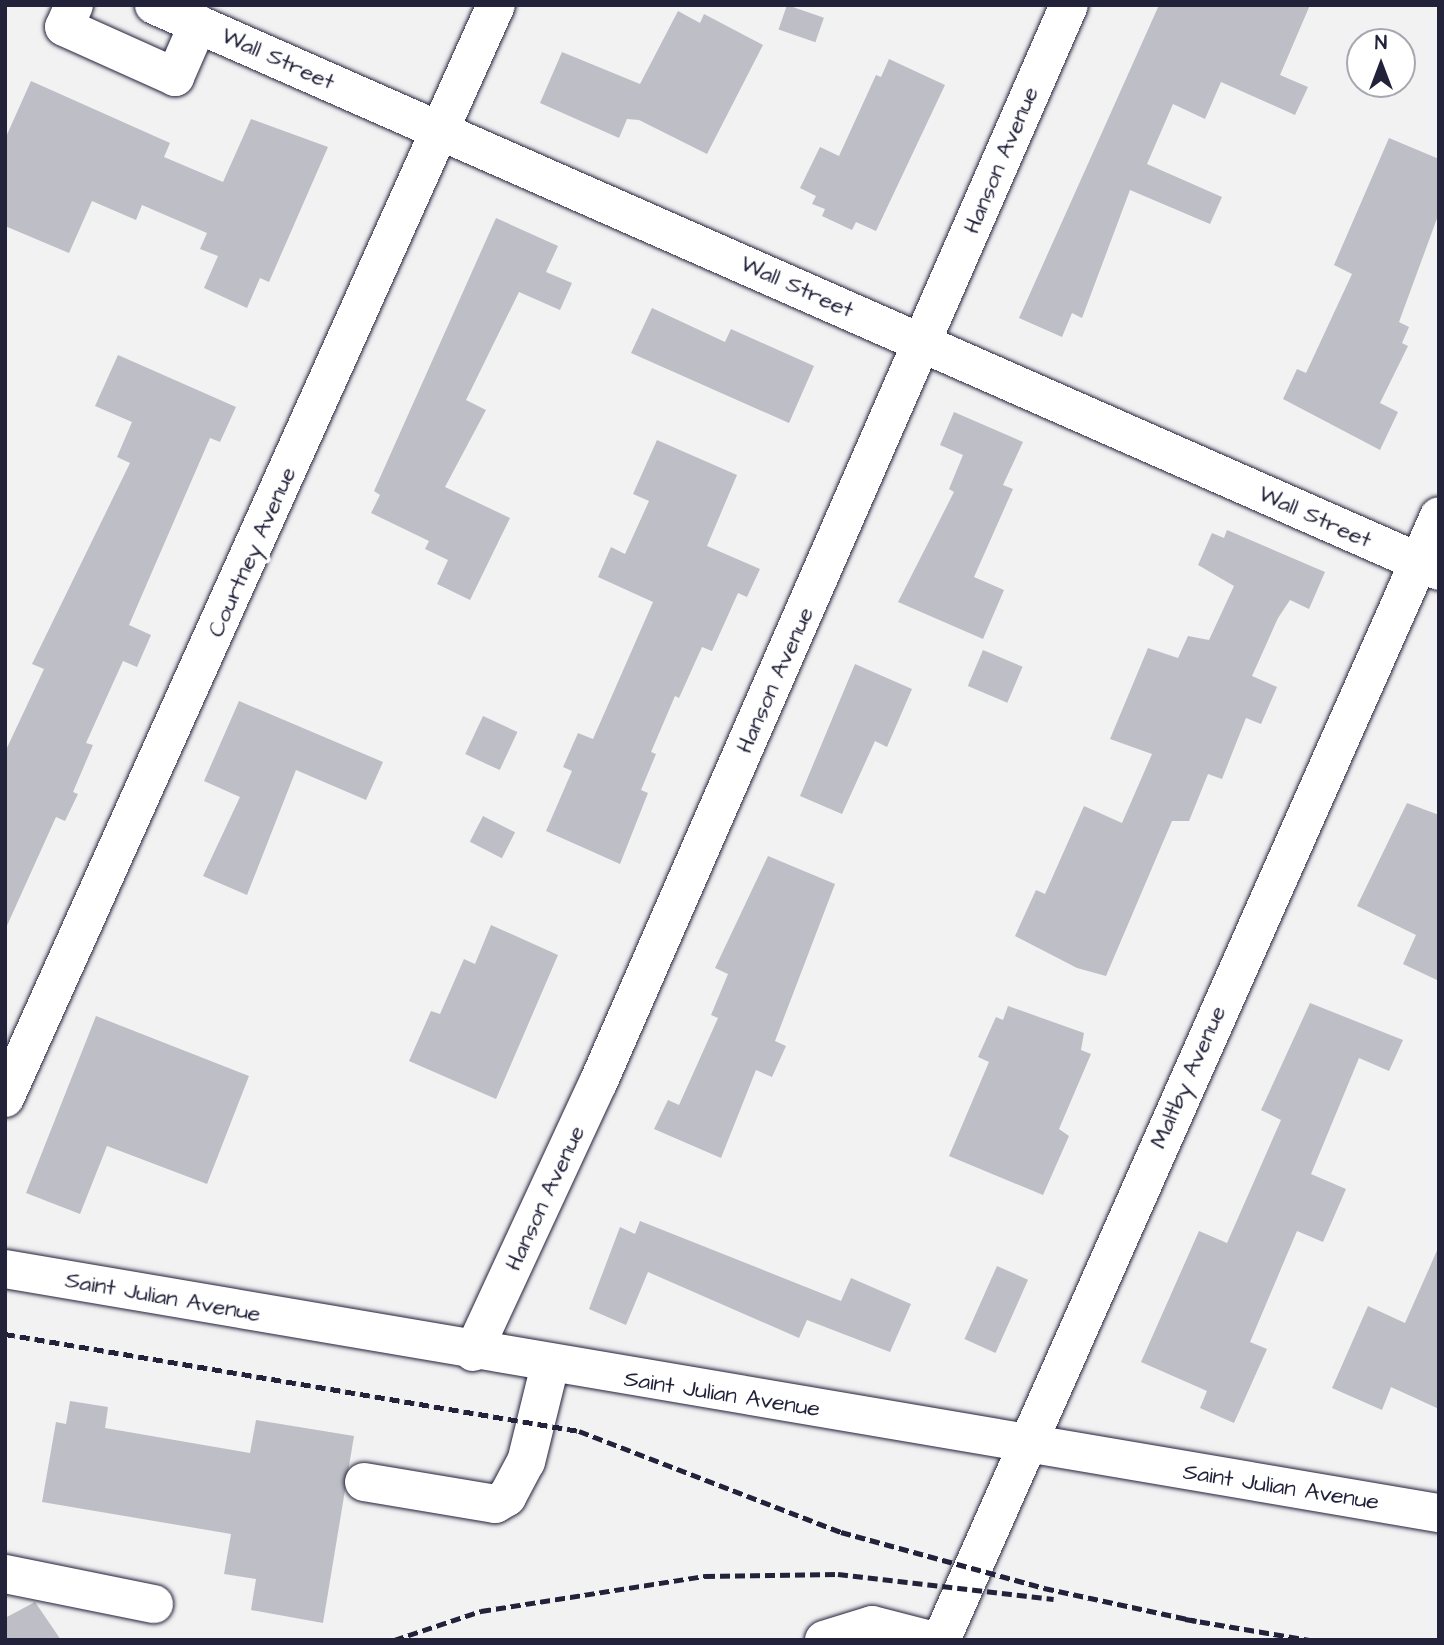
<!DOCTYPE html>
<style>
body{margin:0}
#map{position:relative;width:1444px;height:1645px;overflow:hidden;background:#f2f2f3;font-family:"Architects Daughter",sans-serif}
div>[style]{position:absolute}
.building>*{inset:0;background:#bebec6;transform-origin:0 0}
.roads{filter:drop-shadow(0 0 2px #22223b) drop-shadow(0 0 2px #22223b)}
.minor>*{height:38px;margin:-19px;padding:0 19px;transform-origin:19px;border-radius:19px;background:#fff}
.rail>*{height:5px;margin-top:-2.5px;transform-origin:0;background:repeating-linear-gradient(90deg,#22223b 0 10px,transparent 0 15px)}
span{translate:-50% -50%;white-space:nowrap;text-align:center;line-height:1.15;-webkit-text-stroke:7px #fff;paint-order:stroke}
.street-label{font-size:23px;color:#22223b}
.frame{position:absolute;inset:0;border:7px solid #22223b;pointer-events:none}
.north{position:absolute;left:1346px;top:28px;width:70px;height:70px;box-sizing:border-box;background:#fff;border:2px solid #a7a7b1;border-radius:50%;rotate:0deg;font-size:19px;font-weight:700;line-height:28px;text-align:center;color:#22223b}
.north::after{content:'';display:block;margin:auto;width:24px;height:32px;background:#22223b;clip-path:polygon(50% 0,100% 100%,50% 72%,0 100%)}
</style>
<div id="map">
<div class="building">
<div style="left:787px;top:5px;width:39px;height:26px;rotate:19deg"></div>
<div style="clip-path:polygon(1159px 5px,1310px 5px,1280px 75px,1308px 87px,1295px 115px,1221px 82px,1205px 119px,1173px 104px,1147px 164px,1222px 197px,1210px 224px,1130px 190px,1082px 318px,1072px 313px,1062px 337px,1019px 318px)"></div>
<div style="clip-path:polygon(678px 11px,700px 23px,704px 14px,763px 45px,707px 154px,639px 120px,627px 119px,619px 138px,540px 103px,562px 52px,640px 84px)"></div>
<div style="clip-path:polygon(889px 59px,945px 85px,876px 231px,856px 222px,852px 230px,822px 216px,825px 209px,812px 204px,816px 196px,800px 188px,820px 147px,839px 156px,876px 75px,881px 77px)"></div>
<div style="clip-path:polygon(31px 81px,170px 143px,164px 157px,223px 182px,251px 119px,328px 147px,269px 282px,260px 278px,247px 308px,204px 288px,218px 256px,200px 249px,207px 233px,142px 205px,136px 220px,92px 201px,69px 253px,5px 226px,5px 139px)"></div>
<div style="clip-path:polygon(1389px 138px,1439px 159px,1439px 213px,1399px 322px,1409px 327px,1402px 343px,1408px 346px,1380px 403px,1398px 412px,1380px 450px,1283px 399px,1297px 369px,1306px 373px,1352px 274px,1334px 265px)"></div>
<div style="clip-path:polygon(496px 218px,558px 246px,546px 272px,572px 283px,560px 310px,519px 292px,466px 400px,486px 410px,445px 487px,510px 518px,470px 600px,437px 584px,448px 560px,425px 549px,429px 541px,371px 513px,380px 495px,374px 491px)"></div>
<div style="clip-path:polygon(652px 308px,725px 342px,731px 329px,814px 366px,789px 423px,631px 353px)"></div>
<div style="clip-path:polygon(118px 355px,236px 407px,220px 442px,210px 438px,129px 625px,151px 635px,137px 667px,123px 661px,86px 743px,93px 745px,73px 792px,78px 794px,65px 821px,56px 817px,5px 930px,5px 752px,44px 669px,32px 664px,130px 463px,117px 457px,132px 422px,95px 406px)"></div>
<div style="clip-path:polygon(954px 412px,1023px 442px,1003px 485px,1013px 489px,974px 577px,1004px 590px,983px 639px,898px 602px,954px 492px,949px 489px,963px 455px,940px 445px)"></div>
<div style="clip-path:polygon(657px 440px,737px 475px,707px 546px,760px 569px,747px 597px,738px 593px,712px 651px,702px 647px,679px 698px,675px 696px,651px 752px,656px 754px,641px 790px,648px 793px,620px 864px,546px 831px,572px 771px,563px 767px,578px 733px,593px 739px,653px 602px,598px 577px,611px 547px,625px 554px,649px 501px,633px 494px)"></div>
<div style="clip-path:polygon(1227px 530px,1325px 572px,1309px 609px,1290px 600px,1278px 618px,1252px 676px,1277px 687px,1261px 724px,1246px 718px,1222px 779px,1208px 774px,1189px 821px,1172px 821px,1106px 976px,1077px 968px,1015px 936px,1036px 890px,1045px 894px,1084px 806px,1122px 823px,1152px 754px,1110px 739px,1148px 648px,1178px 658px,1188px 636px,1209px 640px,1234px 586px,1198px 565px,1212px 533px,1224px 538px)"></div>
<div style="left:983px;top:650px;width:43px;height:39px;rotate:23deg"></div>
<div style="clip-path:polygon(855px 664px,912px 689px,887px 747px,875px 741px,842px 814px,800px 796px)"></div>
<div style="clip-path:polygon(239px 701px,383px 762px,366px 800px,296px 770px,247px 895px,203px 876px,240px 797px,204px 781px)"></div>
<div style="left:483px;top:716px;width:38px;height:42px;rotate:25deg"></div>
<div style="clip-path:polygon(1407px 803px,1439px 815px,1439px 981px,1403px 964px,1416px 935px,1357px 906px)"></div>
<div style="left:483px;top:816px;width:36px;height:29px;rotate:27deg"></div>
<div style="clip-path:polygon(768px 856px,835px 884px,775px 1041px,786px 1046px,772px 1077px,756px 1070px,721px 1158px,654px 1129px,668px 1100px,679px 1105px,718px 1018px,711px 1015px,728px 974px,715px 968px)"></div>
<div style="clip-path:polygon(491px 925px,558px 955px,496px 1099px,409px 1061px,431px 1011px,440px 1014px,464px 959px,475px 964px)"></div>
<div style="clip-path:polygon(1310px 1003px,1403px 1040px,1389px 1071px,1359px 1058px,1311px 1174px,1346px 1189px,1323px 1242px,1297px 1231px,1250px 1342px,1267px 1349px,1234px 1423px,1200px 1408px,1207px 1391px,1141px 1362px,1199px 1231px,1227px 1243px,1281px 1120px,1261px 1110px)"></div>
<div style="clip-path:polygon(1008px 1006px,1084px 1033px,1081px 1050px,1091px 1054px,1059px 1129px,1069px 1136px,1043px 1195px,949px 1156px,989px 1062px,978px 1057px,996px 1017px,1003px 1020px)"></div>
<div style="clip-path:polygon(96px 1016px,249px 1076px,207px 1184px,107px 1146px,80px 1214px,26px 1193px)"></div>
<div style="clip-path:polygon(640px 1221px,841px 1301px,851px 1278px,911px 1304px,890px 1352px,807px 1320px,799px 1338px,648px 1272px,626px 1325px,589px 1309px,620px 1227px,635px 1234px)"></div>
<div style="clip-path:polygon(1439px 1246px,1439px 1409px,1391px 1387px,1382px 1410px,1332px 1388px,1368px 1306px,1405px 1323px)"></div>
<div style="left:997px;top:1266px;width:34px;height:80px;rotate:24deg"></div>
<div style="clip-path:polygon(70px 1401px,108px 1407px,105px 1428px,250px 1453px,256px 1420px,354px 1436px,323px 1623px,251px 1610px,256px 1579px,224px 1574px,231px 1534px,42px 1502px,56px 1422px,66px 1424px)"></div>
<div style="clip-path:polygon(35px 1602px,61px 1640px,5px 1640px,5px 1618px)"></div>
</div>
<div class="roads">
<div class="minor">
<div style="left:74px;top:5px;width:24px;rotate:114deg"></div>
<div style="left:64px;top:27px;width:122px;rotate:24.2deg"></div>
<div style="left:175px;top:77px;width:58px;rotate:-66.5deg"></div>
<div style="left:154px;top:5px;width:1404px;rotate:23.77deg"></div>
<div style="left:5px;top:1098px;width:1198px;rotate:-65.81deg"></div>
<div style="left:5px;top:1269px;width:1455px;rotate:9.66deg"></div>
<div style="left:473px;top:1352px;width:297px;rotate:-65.1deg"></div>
<div style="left:598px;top:1083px;width:1176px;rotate:-66.4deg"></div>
<div style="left:364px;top:1482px;width:133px;rotate:9.5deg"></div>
<div style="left:495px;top:1504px;width:14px;rotate:-30deg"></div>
<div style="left:507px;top:1497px;width:40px;rotate:-62deg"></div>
<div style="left:526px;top:1462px;width:100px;rotate:-76.1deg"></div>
<div style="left:5px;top:1574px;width:152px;rotate:11.4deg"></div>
<div style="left:824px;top:1640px;width:50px;rotate:-17.4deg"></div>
<div style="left:872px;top:1625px;width:61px;rotate:14.3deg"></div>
<div style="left:941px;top:1640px;width:1229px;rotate:-66.1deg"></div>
</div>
</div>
<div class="rail">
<div style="left:5px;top:1334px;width:582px;rotate:9.59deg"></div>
<div style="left:579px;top:1431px;width:281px;rotate:21.1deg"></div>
<div style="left:841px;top:1532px;width:211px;rotate:15.4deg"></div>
<div style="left:1044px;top:1588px;width:156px;rotate:12.2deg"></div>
<div style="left:1185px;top:1619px;width:126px;rotate:9.6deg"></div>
<div style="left:394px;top:1640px;width:92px;rotate:-18.4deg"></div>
<div style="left:481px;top:1611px;width:227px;rotate:-8.9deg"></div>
<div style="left:705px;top:1576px;width:133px;rotate:-0.9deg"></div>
<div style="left:838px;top:1574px;width:217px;rotate:6.6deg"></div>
</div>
<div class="street-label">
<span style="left:278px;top:59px;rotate:24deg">Wall Street</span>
<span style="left:1001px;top:160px;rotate:-67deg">Hanson Avenue</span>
<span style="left:797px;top:287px;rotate:24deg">Wall Street</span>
<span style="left:1315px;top:517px;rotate:24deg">Wall Street</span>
<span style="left:252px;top:552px;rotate:-66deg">Courtney Avenue</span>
<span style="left:775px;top:680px;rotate:-66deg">Hanson Avenue</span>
<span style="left:1188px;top:1077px;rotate:-66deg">Maltby Avenue</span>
<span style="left:545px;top:1198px;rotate:-65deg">Hanson Avenue</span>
<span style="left:163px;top:1297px;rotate:10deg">Saint Julian Avenue</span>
<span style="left:722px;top:1394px;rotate:9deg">Saint Julian Avenue</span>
<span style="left:1281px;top:1487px;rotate:9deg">Saint Julian Avenue</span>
</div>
<div class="frame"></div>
<div class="north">N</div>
</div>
